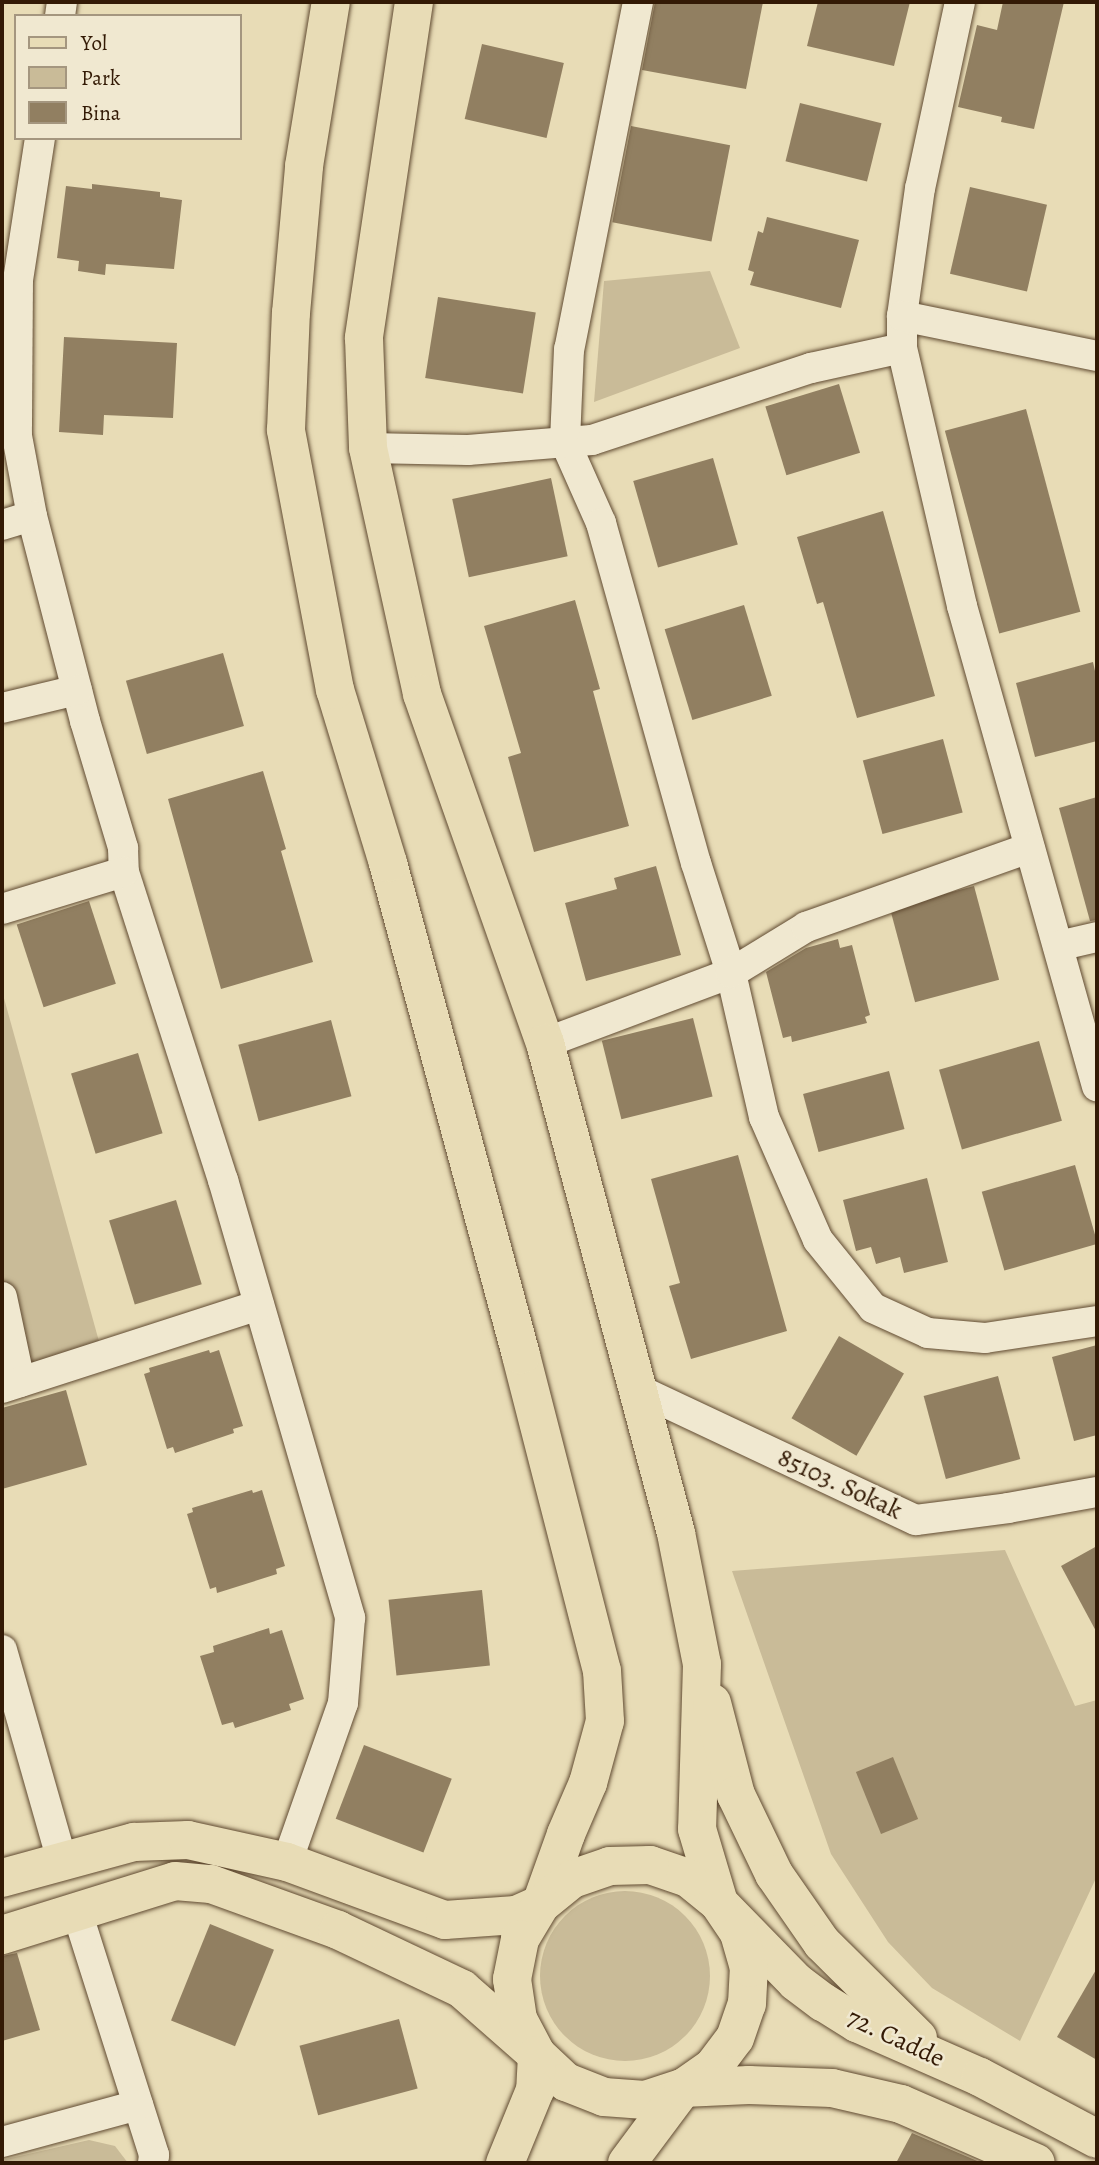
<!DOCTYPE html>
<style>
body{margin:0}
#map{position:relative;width:1099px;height:2165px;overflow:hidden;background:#e8dcb6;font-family:Alegreya,serif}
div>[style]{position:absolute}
.green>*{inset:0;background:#c9bb98}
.round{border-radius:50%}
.building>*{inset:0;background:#917f61;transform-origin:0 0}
.roads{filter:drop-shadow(0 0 2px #604a31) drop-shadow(0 0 2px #604a31)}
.minor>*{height:30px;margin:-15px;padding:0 15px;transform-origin:15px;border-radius:15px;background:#f0e8d0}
.major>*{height:38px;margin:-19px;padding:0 19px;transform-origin:19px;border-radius:19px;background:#e8dcb6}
span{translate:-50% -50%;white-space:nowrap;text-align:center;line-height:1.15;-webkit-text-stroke:5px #f0e8d0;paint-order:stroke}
.street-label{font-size:26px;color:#331a05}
.frame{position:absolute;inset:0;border:4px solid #331a05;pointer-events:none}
.legend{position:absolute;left:14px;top:14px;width:228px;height:126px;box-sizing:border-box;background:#f0e8d0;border:2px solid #a4967f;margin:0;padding:9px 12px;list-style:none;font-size:21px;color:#331a05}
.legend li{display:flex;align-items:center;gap:14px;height:35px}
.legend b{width:35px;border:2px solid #a4967f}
</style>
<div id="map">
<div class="green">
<div style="clip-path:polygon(710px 271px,740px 348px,594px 402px,604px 281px)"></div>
<div style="clip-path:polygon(2px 991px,100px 1345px,28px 1369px,2px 1275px)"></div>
<div style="clip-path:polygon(1005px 1550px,1075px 1706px,1097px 1700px,1097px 1876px,1020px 2041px,932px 1988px,888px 1942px,831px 1854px,732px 1571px)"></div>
<div class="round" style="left:540px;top:1891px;width:170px;height:170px"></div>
<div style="clip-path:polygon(89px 2140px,115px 2146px,128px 2163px,2px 2163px,2px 2160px)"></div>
</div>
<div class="building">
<div style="clip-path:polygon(655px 2px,763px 2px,746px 89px,642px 70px)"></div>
<div style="clip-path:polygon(818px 2px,910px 2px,894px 66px,807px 46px)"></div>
<div style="clip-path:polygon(1003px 2px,1064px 2px,1034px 129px,1001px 122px,1002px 117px,958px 107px,977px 25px,997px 30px)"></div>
<div style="left:482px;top:44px;width:84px;height:77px;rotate:13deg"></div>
<div style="left:800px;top:103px;width:84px;height:60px;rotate:14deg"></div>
<div style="left:631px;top:126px;width:101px;height:98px;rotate:11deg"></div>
<div style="clip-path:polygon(92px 184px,160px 192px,160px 197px,182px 200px,174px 269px,106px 264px,105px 275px,78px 271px,79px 261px,57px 258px,66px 186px,92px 189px)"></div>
<div style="left:970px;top:187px;width:79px;height:89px;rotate:13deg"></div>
<div style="clip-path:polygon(767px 217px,859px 240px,841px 308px,750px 285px,754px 272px,748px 270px,758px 231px,763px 233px)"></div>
<div style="left:438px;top:297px;width:99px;height:82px;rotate:9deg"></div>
<div style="clip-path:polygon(64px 337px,177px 343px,173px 418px,104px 415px,103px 435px,59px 432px)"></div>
<div style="left:839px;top:384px;width:72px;height:77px;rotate:73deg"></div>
<div style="left:1026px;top:409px;width:210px;height:84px;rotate:75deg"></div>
<div style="left:713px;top:458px;width:90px;height:83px;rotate:74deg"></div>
<div style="left:551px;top:478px;width:80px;height:101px;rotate:78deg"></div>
<div style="clip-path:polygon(883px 511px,935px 696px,857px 718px,823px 602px,817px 604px,797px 537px)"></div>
<div style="clip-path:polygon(575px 600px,600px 689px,593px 691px,629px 826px,534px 852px,508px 757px,521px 753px,484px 626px)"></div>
<div style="left:744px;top:605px;width:95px;height:83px;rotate:73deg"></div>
<div style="left:223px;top:653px;width:76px;height:101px;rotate:74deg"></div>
<div style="clip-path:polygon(1093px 662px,1097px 680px,1097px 741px,1035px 757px,1016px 683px)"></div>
<div style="left:943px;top:739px;width:76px;height:83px;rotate:75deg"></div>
<div style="clip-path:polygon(263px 771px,286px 849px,281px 851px,313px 962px,221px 989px,168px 799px)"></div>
<div style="clip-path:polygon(1097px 797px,1097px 920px,1090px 921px,1059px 808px)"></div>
<div style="clip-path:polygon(656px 866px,681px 955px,586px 981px,565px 903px,617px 889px,614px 878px)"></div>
<div style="left:974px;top:886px;width:97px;height:87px;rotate:75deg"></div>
<div style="left:89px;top:901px;width:87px;height:76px;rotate:72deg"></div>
<div style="clip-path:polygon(838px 939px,840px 948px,852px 945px,870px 1015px,865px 1017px,867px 1023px,792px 1042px,791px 1036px,783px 1038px,766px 972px,806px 948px)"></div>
<div style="left:693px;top:1018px;width:81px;height:94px;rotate:76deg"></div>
<div style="left:331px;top:1020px;width:79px;height:96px;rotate:75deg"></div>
<div style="left:1039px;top:1041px;width:83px;height:104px;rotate:74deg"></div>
<div style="left:138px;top:1053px;width:84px;height:70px;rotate:73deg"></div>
<div style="left:889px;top:1071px;width:60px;height:89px;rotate:75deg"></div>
<div style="clip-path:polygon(738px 1155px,787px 1331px,691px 1359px,669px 1286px,680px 1283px,651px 1179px)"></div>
<div style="left:1075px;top:1165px;width:82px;height:97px;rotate:74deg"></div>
<div style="clip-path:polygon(927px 1178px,948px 1262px,904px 1273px,900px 1257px,876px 1264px,871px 1247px,856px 1251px,843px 1200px)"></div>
<div style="left:176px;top:1200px;width:88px;height:70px;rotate:73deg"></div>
<div style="left:839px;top:1336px;width:75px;height:95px;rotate:30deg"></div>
<div style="clip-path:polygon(1097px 1345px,1097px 1435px,1074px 1441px,1052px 1357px)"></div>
<div style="clip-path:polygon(209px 1350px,210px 1353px,219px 1350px,243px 1426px,233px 1429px,234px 1433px,175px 1453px,173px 1447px,167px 1449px,144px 1374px,150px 1372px,149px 1368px)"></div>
<div style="left:998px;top:1376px;width:86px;height:77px;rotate:75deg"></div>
<div style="clip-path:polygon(66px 1390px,87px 1465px,2px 1489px,2px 1408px)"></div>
<div style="clip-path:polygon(252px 1490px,253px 1493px,262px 1490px,285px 1566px,276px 1569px,277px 1574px,217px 1593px,216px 1587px,210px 1589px,187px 1514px,193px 1512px,192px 1508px)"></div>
<div style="clip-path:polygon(1097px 1546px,1097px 1633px,1061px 1566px)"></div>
<div style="left:482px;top:1590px;width:76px;height:94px;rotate:84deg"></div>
<div style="clip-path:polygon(269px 1628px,270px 1634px,282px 1630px,304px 1699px,289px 1704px,291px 1710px,235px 1728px,233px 1722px,222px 1725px,200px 1656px,214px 1652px,213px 1646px)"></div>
<div style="left:364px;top:1745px;width:94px;height:79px;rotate:21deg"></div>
<div style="left:893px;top:1757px;width:67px;height:40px;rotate:68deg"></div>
<div style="left:210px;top:1924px;width:69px;height:104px;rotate:22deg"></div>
<div style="clip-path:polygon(17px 1953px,40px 2030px,2px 2041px,2px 1956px)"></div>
<div style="clip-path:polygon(1097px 1968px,1097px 2060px,1057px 2037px)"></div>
<div style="left:399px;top:2019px;width:72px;height:103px;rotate:75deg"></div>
<div style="clip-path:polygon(912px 2133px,982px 2163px,896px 2163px)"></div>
</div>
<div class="roads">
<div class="minor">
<div style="left:638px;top:2px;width:354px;rotate:101.2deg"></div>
<div style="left:569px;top:349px;width:93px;rotate:92.5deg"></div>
<div style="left:565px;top:442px;width:89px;rotate:66deg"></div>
<div style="left:601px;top:523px;width:353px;rotate:74.4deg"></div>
<div style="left:696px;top:863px;width:115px;rotate:72.3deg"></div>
<div style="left:731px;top:973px;width:148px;rotate:77.1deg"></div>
<div style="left:764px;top:1117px;width:134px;rotate:66.3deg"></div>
<div style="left:818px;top:1240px;width:87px;rotate:51deg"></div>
<div style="left:873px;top:1308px;width:60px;rotate:24.4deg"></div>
<div style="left:928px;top:1333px;width:57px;rotate:5deg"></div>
<div style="left:985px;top:1338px;width:113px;rotate:-8.6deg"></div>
<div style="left:960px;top:2px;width:190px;rotate:102.1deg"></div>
<div style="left:920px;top:188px;width:129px;rotate:98deg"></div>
<div style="left:902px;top:316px;width:32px;rotate:90deg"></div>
<div style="left:902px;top:348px;width:265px;rotate:76.9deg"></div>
<div style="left:962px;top:606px;width:499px;rotate:74.3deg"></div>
<div style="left:60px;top:16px;width:14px;rotate:-82deg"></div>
<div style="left:40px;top:138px;width:144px;rotate:98.8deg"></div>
<div style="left:18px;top:280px;width:156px;rotate:90.4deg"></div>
<div style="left:17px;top:436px;width:81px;rotate:79.4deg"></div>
<div style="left:32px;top:516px;width:212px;rotate:75.5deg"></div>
<div style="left:85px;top:721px;width:133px;rotate:73.3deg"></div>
<div style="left:123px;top:848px;width:24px;rotate:88deg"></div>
<div style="left:124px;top:872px;width:324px;rotate:72.2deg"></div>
<div style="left:223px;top:1180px;width:456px;rotate:73.8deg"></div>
<div style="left:350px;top:1618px;width:85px;rotate:94.7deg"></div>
<div style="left:343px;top:1703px;width:169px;rotate:109.4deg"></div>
<div style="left:902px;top:316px;width:199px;rotate:11.6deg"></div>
<div style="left:368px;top:448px;width:100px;rotate:1.1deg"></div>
<div style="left:468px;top:450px;width:124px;rotate:-4.6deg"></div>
<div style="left:592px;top:440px;width:231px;rotate:-18.2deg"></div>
<div style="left:811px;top:368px;width:93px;rotate:-12.4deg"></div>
<div style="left:2px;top:525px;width:31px;rotate:-17deg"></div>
<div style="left:2px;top:708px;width:77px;rotate:-13.5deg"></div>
<div style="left:2px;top:909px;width:127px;rotate:-16.9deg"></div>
<div style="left:1058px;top:946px;width:40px;rotate:-13deg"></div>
<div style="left:545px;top:1043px;width:199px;rotate:-20.6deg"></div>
<div style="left:731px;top:973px;width:88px;rotate:-31.5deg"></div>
<div style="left:806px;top:927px;width:237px;rotate:-19.5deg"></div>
<div style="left:2px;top:1297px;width:87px;rotate:78deg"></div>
<div style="left:2px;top:1388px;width:270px;rotate:-17.9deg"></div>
<div style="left:637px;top:1389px;width:308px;rotate:25.2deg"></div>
<div style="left:916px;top:1520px;width:93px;rotate:-7.4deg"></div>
<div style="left:1008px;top:1508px;width:90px;rotate:-10.2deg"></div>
<div style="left:2px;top:1650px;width:218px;rotate:74.1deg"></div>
<div style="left:77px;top:1912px;width:255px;rotate:72.4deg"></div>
<div style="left:154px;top:2155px;width:8px;rotate:97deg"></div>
<div style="left:2px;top:2142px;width:141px;rotate:-15.2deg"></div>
</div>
<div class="major">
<div style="left:414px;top:2px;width:340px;rotate:98.5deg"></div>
<div style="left:364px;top:338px;width:110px;rotate:87.9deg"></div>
<div style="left:368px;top:448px;width:252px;rotate:77.6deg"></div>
<div style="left:422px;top:694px;width:370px;rotate:70.6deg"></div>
<div style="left:545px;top:1043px;width:507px;rotate:75.03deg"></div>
<div style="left:676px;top:1533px;width:134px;rotate:78.8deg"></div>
<div style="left:702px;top:1664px;width:165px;rotate:91.7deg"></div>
<div style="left:697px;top:1829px;width:77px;rotate:73.4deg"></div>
<div style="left:719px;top:1903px;width:110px;rotate:45.7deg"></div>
<div style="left:796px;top:1982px;width:34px;rotate:37deg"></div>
<div style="left:823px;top:2002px;width:40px;rotate:32deg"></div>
<div style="left:857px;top:2023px;width:134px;rotate:23.7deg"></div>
<div style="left:980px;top:2077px;width:132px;rotate:27.9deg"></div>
<div style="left:712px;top:1703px;width:95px;rotate:75.4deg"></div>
<div style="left:736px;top:1795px;width:88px;rotate:64.3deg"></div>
<div style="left:774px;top:1874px;width:84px;rotate:55.2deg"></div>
<div style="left:822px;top:1943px;width:135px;rotate:44.7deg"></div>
<div style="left:2px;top:1878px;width:137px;rotate:-15.3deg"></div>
<div style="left:134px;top:1842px;width:54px;rotate:-2.1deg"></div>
<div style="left:188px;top:1840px;width:101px;rotate:12.5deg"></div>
<div style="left:287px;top:1862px;width:168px;rotate:20.2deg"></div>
<div style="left:445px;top:1920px;width:71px;rotate:-4deg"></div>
<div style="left:516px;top:1915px;width:27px;rotate:-24deg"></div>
<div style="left:541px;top:1904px;width:74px;rotate:-70.3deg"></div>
<div style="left:566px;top:1834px;width:56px;rotate:-66.7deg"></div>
<div style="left:588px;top:1783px;width:64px;rotate:-74.7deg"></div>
<div style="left:605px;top:1721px;width:50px;rotate:-93.4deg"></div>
<div style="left:602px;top:1671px;width:326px;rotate:-104.4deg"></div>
<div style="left:521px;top:1355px;width:510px;rotate:-105.13deg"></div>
<div style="left:388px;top:863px;width:181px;rotate:-107deg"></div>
<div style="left:335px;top:690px;width:265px;rotate:-100.7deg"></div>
<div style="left:286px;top:430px;width:117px;rotate:-87.6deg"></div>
<div style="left:291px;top:313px;width:148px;rotate:-84.9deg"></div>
<div style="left:304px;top:166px;width:166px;rotate:-80.7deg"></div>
<div style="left:2px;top:1935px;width:181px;rotate:-17.3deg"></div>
<div style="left:175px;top:1881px;width:36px;rotate:5deg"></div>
<div style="left:211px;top:1884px;width:135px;rotate:19.9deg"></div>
<div style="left:338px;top:1930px;width:137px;rotate:25.4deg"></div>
<div style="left:462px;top:1989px;width:100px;rotate:41.3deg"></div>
<div style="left:537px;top:2055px;width:40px;rotate:43deg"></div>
<div style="left:566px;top:2082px;width:41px;rotate:21.5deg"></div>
<div style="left:604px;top:2097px;width:41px;rotate:4.2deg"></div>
<div style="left:645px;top:2100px;width:40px;rotate:-18deg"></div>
<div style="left:683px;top:2088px;width:37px;rotate:-35deg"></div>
<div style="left:713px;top:2067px;width:36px;rotate:-53deg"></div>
<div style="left:735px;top:2038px;width:36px;rotate:-71deg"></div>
<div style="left:747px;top:2004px;width:36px;rotate:-87deg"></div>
<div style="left:749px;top:1968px;width:36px;rotate:-106deg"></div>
<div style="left:739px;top:1933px;width:36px;rotate:-124deg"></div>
<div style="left:719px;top:1903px;width:40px;rotate:-141deg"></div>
<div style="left:688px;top:1878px;width:40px;rotate:-161.1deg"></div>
<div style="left:650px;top:1865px;width:40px;rotate:178.6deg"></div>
<div style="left:610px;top:1866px;width:40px;rotate:161.1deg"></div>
<div style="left:572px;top:1879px;width:40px;rotate:141deg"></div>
<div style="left:541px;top:1904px;width:41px;rotate:121deg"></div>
<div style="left:520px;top:1939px;width:41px;rotate:101.3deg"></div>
<div style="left:512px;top:1979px;width:40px;rotate:81.5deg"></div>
<div style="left:518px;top:2019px;width:41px;rotate:62.2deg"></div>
<div style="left:537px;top:2055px;width:35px;rotate:93deg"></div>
<div style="left:535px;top:2090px;width:79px;rotate:112.3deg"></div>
<div style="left:627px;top:2163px;width:94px;rotate:-53.3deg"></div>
<div style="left:683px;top:2088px;width:66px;rotate:-2.6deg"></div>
<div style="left:749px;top:2085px;width:83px;rotate:2.1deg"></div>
<div style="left:832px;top:2088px;width:71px;rotate:13.1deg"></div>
<div style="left:901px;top:2104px;width:147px;rotate:23.6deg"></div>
</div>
</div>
<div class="street-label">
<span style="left:840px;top:1484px;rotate:25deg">85103. Sokak</span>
<span style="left:896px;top:2038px;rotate:25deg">72. Cadde</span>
</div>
<div class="frame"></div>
<ul class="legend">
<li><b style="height:9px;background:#e8dcb6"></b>Yol</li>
<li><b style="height:19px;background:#c9bb98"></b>Park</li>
<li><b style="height:19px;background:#917f61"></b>Bina</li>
</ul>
</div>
